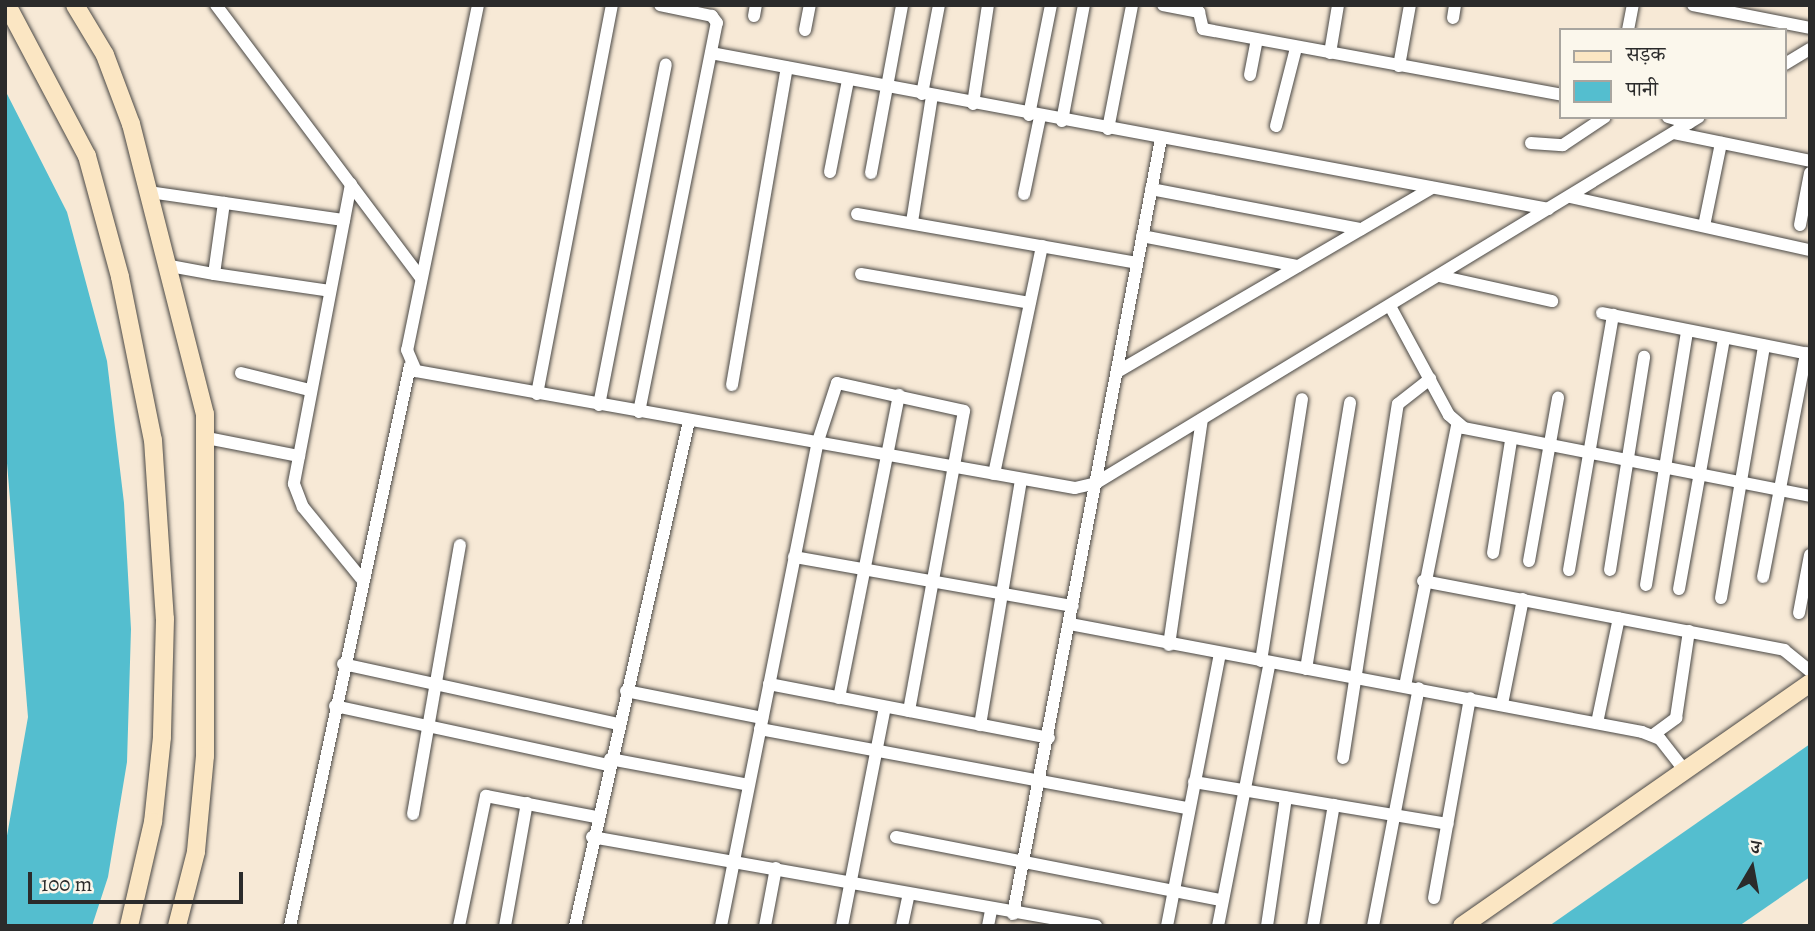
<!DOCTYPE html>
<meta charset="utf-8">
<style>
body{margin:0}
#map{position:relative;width:1815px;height:931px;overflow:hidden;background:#f7e9d6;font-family:Alegreya,"Noto Serif Devanagari",serif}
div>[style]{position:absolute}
.water>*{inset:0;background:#54becf}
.roads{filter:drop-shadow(0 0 2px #4a4845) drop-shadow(0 0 2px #4a4845)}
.street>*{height:12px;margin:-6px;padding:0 6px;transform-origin:6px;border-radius:6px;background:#fff}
.secondary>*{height:18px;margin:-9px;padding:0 9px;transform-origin:9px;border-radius:9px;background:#fbe6c3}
span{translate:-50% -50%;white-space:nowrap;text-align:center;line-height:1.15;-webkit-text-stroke:5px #fbf7ec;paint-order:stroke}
.frame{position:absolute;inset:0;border:7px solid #2b2b2b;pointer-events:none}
.legend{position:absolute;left:1559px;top:28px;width:228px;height:91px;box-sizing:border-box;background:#fbf7ec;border:2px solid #a8a59f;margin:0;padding:9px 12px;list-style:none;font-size:21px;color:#2b2b2b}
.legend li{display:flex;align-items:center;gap:14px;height:35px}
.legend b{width:35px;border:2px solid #a8a59f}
.north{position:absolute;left:1717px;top:833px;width:70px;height:70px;-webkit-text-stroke:5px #fbf7ec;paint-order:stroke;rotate:10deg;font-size:19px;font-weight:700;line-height:28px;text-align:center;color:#2b2b2b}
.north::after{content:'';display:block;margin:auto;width:24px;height:32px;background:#2b2b2b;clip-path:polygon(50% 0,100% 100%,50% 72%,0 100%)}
.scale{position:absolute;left:28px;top:872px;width:215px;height:32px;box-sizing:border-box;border:4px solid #2b2b2b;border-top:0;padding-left:9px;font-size:21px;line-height:24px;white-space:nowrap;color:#2b2b2b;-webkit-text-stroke:5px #fbf7ec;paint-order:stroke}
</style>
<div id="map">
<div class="water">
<div style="clip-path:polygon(5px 90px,67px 212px,107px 361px,124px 503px,131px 629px,127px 762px,108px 877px,92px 926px,5px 926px,5px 847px,28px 717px,5px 439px)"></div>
<div style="clip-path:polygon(1810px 744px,1810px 877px,1739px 926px,1549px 926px)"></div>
</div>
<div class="roads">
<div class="street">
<div style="left:216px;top:5px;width:341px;rotate:53.1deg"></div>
<div style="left:478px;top:5px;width:352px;rotate:101.6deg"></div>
<div style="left:407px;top:350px;width:23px;rotate:67deg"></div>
<div style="left:416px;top:371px;width:669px;rotate:10.07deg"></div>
<div style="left:1075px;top:488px;width:22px;rotate:-13deg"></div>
<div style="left:1096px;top:483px;width:705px;rotate:-31.26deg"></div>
<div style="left:1163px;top:5px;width:37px;rotate:11deg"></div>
<div style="left:1199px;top:12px;width:17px;rotate:77deg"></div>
<div style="left:1203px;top:29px;width:364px;rotate:10.4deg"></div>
<div style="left:1693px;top:5px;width:119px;rotate:11.1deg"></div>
<div style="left:754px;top:16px;width:11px;rotate:-80deg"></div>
<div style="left:1453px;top:18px;width:13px;rotate:-81deg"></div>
<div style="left:805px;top:30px;width:25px;rotate:-79deg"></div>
<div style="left:1628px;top:30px;width:25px;rotate:-79deg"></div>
<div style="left:711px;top:53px;width:852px;rotate:10.55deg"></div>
<div style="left:1330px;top:53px;width:49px;rotate:-80.5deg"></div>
<div style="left:1785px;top:64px;width:29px;rotate:-31deg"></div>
<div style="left:1399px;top:66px;width:62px;rotate:-79.8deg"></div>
<div style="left:1250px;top:75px;width:36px;rotate:-79deg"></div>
<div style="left:922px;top:94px;width:91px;rotate:-79.2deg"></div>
<div style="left:973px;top:104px;width:100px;rotate:-81.4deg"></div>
<div style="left:1029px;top:115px;width:112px;rotate:-78.7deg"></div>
<div style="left:1668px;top:117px;width:22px;rotate:16deg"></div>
<div style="left:1062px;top:121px;width:118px;rotate:-79.3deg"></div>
<div style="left:1276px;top:126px;width:81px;rotate:-75.6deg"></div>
<div style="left:1108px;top:129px;width:126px;rotate:-79deg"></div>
<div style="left:1674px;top:133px;width:139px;rotate:11.6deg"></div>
<div style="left:1531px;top:143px;width:32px;rotate:4deg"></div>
<div style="left:1563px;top:145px;width:50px;rotate:-33.7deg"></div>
<div style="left:830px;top:172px;width:94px;rotate:-78.9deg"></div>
<div style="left:871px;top:173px;width:171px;rotate:-79.5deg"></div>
<div style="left:351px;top:184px;width:305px;rotate:100.8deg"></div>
<div style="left:294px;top:484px;width:25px;rotate:69deg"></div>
<div style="left:303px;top:507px;width:92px;rotate:50.8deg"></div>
<div style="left:1151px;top:189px;width:214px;rotate:10.8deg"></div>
<div style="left:149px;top:192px;width:197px;rotate:8.2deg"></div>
<div style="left:1024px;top:194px;width:79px;rotate:-78.3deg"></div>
<div style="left:1570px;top:197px;width:246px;rotate:12.5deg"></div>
<div style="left:857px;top:214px;width:284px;rotate:9.9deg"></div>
<div style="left:912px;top:222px;width:128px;rotate:-81deg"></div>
<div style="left:1800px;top:225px;width:53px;rotate:-79.1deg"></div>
<div style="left:1704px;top:226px;width:85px;rotate:-78.4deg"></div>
<div style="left:1142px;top:236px;width:159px;rotate:10.9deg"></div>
<div style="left:170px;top:266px;width:45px;rotate:10.3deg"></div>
<div style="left:214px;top:274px;width:72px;rotate:-82deg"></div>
<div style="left:214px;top:274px;width:117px;rotate:8.3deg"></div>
<div style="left:861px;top:274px;width:171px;rotate:9.7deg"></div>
<div style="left:1439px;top:276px;width:116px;rotate:12.5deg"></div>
<div style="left:1390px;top:306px;width:124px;rotate:61.6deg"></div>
<div style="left:1449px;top:415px;width:20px;rotate:41deg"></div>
<div style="left:1464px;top:428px;width:353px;rotate:11.1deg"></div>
<div style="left:1602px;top:313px;width:212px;rotate:11.2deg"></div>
<div style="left:1117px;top:372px;width:365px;rotate:-30.3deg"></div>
<div style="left:241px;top:373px;width:70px;rotate:14deg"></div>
<div style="left:732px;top:385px;width:322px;rotate:-80.2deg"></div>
<div style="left:537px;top:394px;width:396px;rotate:-79.1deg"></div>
<div style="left:599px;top:405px;width:347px;rotate:-78.9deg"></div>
<div style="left:639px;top:412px;width:397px;rotate:-78.7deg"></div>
<div style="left:717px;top:23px;width:9px;rotate:-126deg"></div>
<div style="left:712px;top:16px;width:53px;rotate:-168.1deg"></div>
<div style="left:207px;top:438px;width:94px;rotate:11.1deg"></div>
<div style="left:994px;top:474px;width:233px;rotate:-78.1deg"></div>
<div style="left:1493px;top:553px;width:114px;rotate:-80.9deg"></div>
<div style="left:794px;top:557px;width:283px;rotate:10deg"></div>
<div style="left:1529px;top:561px;width:166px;rotate:-79.9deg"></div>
<div style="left:1569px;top:570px;width:259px;rotate:-80.2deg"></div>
<div style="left:1610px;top:570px;width:216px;rotate:-80.9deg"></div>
<div style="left:1763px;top:577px;width:228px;rotate:-79.1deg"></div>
<div style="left:1423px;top:581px;width:368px;rotate:10.8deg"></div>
<div style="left:1784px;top:650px;width:33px;rotate:39deg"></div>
<div style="left:1646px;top:585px;width:256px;rotate:-80.8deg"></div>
<div style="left:1679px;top:589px;width:255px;rotate:-79.8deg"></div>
<div style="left:1721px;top:598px;width:256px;rotate:-80.3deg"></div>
<div style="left:1799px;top:613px;width:59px;rotate:-79.3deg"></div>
<div style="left:1070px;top:624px;width:582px;rotate:10.69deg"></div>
<div style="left:1642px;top:732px;width:19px;rotate:21deg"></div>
<div style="left:1660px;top:739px;width:41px;rotate:52deg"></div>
<div style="left:1169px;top:645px;width:228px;rotate:-81.7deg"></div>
<div style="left:1261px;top:661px;width:265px;rotate:-81.1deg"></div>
<div style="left:343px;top:664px;width:281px;rotate:12.3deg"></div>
<div style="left:1306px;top:669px;width:270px;rotate:-80.6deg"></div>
<div style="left:769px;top:684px;width:285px;rotate:10.9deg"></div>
<div style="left:1405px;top:686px;width:266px;rotate:-78.7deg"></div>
<div style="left:626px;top:691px;width:139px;rotate:11.2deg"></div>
<div style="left:839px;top:698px;width:309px;rotate:-78.8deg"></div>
<div style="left:1502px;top:704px;width:107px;rotate:-78.7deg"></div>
<div style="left:335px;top:706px;width:280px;rotate:12.2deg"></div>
<div style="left:1597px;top:723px;width:107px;rotate:-78.2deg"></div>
<div style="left:980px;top:725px;width:249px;rotate:-80.5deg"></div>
<div style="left:760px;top:729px;width:435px;rotate:10.5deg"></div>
<div style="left:1653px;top:735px;width:29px;rotate:-36deg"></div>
<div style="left:1676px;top:718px;width:88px;rotate:-81.5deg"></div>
<div style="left:1343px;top:758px;width:358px;rotate:-81.2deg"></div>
<div style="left:1398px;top:404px;width:41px;rotate:-38deg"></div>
<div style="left:610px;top:759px;width:141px;rotate:10.6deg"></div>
<div style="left:1194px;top:782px;width:257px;rotate:9.4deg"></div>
<div style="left:413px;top:814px;width:273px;rotate:-80.1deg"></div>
<div style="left:592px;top:837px;width:512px;rotate:10.01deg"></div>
<div style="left:896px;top:837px;width:331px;rotate:11deg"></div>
<div style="left:1434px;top:898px;width:203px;rotate:-79.8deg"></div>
<div style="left:1013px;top:914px;width:789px;rotate:-79.19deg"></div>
<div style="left:290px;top:926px;width:573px;rotate:-77.91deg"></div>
<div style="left:459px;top:926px;width:133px;rotate:-78.3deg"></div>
<div style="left:486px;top:796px;width:112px;rotate:10.8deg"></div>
<div style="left:505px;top:926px;width:125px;rotate:-79.9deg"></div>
<div style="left:575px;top:926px;width:518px;rotate:-77.28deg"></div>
<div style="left:721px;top:926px;width:495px;rotate:-78.7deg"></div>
<div style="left:818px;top:441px;width:61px;rotate:-71.9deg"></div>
<div style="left:837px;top:383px;width:130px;rotate:12.4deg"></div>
<div style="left:964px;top:411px;width:305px;rotate:100.4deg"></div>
<div style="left:765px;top:926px;width:59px;rotate:-79.3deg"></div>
<div style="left:842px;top:926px;width:223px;rotate:-78.9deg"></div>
<div style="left:902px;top:926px;width:33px;rotate:-78deg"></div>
<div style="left:988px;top:926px;width:16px;rotate:-79deg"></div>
<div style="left:1167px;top:926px;width:277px;rotate:-79deg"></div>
<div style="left:1218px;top:926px;width:269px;rotate:-78.9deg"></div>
<div style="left:1267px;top:926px;width:130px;rotate:-81.6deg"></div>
<div style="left:1313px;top:926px;width:123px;rotate:-80.2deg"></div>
<div style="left:1373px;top:926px;width:242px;rotate:-79.1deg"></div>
</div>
<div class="secondary">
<div style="left:7px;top:5px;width:171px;rotate:62.1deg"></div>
<div style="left:87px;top:156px;width:125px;rotate:74.7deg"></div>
<div style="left:120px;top:277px;width:166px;rotate:78.6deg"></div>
<div style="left:153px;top:440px;width:179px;rotate:86.2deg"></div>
<div style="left:165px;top:619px;width:118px;rotate:91.5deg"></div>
<div style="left:162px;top:737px;width:85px;rotate:96deg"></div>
<div style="left:153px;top:822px;width:107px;rotate:103deg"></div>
<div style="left:75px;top:5px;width:58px;rotate:59deg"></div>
<div style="left:105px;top:55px;width:74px;rotate:69.4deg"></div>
<div style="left:131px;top:124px;width:299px;rotate:75.7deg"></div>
<div style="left:205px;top:414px;width:342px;rotate:90deg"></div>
<div style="left:205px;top:756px;width:96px;rotate:95.4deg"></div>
<div style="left:196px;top:852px;width:76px;rotate:104.4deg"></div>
<div style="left:1462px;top:926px;width:424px;rotate:-34.9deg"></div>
</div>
</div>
<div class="frame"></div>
<ul class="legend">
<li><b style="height:9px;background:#fbe6c3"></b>सड़क</li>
<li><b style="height:19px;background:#54becf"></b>पानी</li>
</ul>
<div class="north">उ</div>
<div class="scale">100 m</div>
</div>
